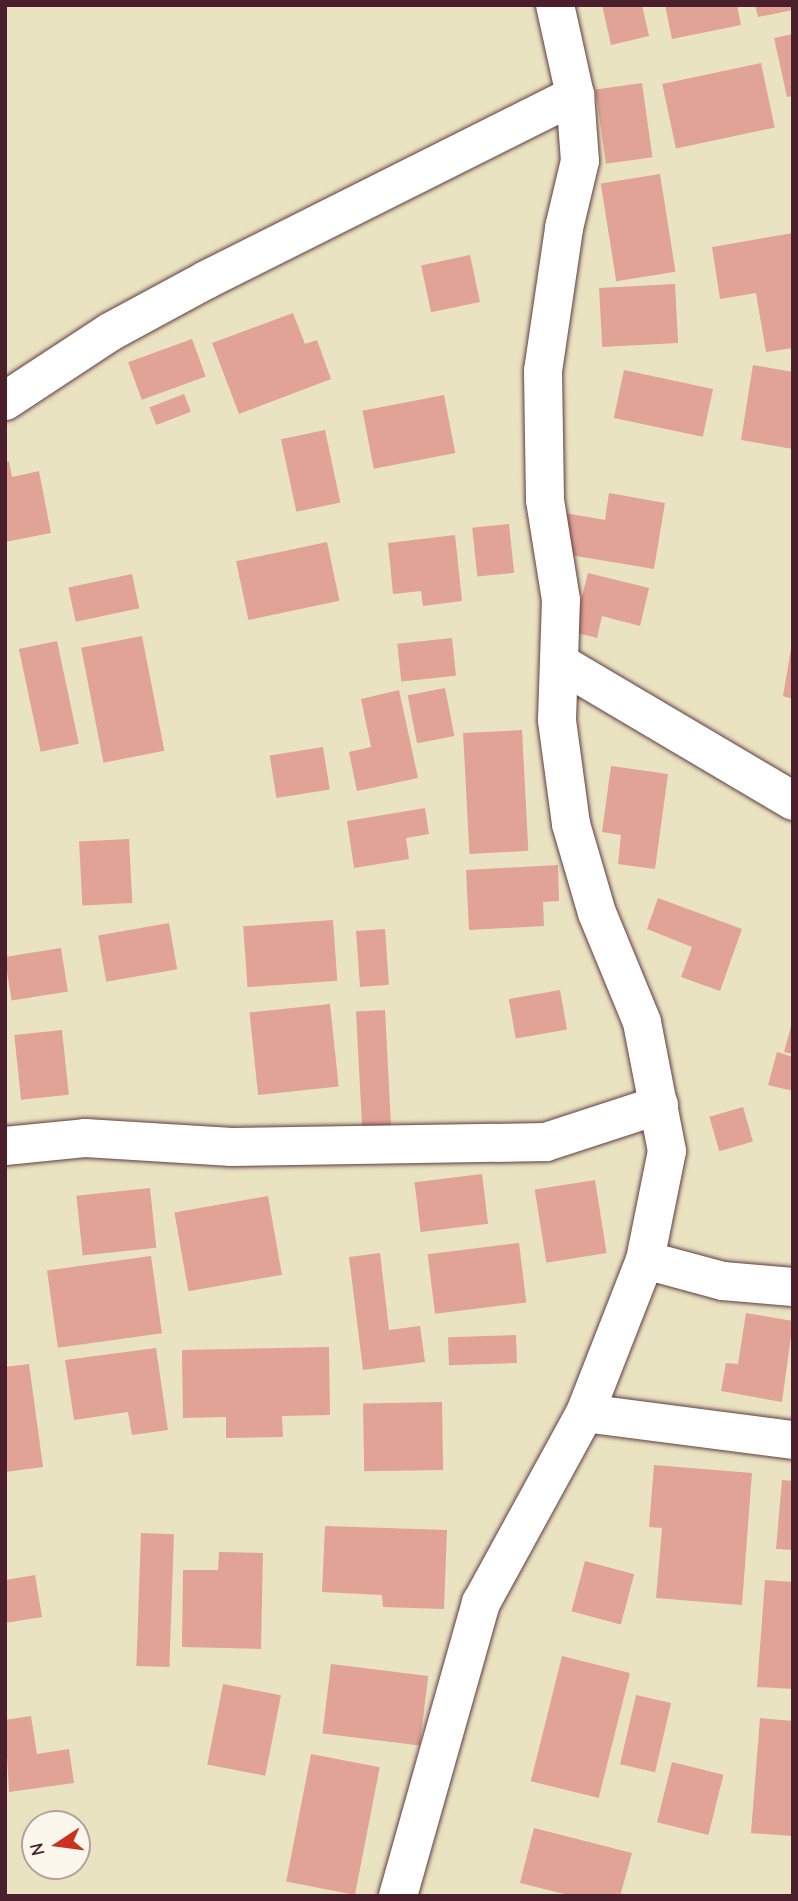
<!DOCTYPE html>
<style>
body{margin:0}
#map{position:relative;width:798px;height:1901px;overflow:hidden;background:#eae3c1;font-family:"Comic Neue",sans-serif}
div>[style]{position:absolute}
.building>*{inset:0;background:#e1a395;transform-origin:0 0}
.roads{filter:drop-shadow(0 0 2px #623c42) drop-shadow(0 0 2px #623c42)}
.street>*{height:38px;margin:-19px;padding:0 19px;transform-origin:19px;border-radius:19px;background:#fff}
span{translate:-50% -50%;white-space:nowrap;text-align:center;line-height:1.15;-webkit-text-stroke:5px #fbf7ec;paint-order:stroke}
.frame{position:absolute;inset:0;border:7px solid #4a1f2b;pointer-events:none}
.north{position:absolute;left:21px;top:1810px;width:70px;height:70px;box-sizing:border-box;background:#fbf7ec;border:2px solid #b4a19f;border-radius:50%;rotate:257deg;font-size:19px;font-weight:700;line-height:28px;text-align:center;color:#4a1f2b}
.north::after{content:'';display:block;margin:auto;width:24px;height:32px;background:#c8321e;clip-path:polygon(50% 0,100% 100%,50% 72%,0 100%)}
</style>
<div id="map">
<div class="building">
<div style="clip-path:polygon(602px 5px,642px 5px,649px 36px,611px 45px)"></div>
<div style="clip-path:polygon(665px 5px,737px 5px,741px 25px,672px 39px)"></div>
<div style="clip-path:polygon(755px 5px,793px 5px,793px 10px,758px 17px)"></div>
<div style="clip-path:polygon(793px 34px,793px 96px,787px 97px,774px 38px)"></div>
<div style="left:761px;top:63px;width:66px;height:101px;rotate:78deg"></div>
<div style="left:642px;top:83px;width:75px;height:47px;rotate:82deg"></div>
<div style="left:660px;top:174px;width:99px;height:60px;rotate:81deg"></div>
<div style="clip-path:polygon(793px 233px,793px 348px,766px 352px,756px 293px,720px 299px,712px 247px)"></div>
<div style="left:470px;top:255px;width:48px;height:50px;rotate:78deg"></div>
<div style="left:675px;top:284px;width:59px;height:76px;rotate:87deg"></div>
<div style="clip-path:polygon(293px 313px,305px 344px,317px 340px,331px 379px,239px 414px,212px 343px)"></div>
<div style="left:192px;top:339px;width:40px;height:68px;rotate:70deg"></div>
<div style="clip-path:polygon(753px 365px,793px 372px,793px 449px,741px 440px)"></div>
<div style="left:624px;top:370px;width:91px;height:49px;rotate:12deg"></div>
<div style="left:184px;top:394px;width:19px;height:37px;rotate:69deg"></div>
<div style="left:444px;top:395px;width:59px;height:83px;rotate:79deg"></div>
<div style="left:325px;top:430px;width:74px;height:45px;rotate:78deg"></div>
<div style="clip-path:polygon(9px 461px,12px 477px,39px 471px,51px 533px,5px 542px,5px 462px)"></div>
<div style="clip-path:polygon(609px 493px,665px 503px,654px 569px,558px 553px,565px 513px,605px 520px)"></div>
<div style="left:509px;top:524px;width:49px;height:37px;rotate:84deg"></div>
<div style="clip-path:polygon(455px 535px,462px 601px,423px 606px,421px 591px,393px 594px,388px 543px)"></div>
<div style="left:327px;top:542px;width:60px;height:93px;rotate:78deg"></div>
<div style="clip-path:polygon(588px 573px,649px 588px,640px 626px,602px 616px,597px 638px,573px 632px)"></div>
<div style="left:132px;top:574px;width:35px;height:65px;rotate:78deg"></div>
<div style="left:142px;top:636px;width:117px;height:62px;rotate:79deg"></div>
<div style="left:452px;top:638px;width:38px;height:55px;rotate:84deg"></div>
<div style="left:57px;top:641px;width:105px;height:39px;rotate:78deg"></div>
<div style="clip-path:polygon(791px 649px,793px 649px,793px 699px,783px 696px)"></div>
<div style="left:445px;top:688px;width:49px;height:38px;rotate:79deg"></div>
<div style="clip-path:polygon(399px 690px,418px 778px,357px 791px,349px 752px,371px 747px,361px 699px)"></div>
<div style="left:522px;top:730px;width:121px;height:59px;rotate:87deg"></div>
<div style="left:323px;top:747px;width:43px;height:54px;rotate:81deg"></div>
<div style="clip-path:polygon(611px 766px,668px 774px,655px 869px,618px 864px,621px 835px,602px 832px)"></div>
<div style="clip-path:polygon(425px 808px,429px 834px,406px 838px,409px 859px,354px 868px,347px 821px)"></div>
<div style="left:129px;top:839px;width:64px;height:50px;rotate:87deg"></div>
<div style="clip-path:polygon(558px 865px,559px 901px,543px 902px,544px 926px,469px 930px,466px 870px)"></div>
<div style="clip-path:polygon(658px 898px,742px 929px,720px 991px,681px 977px,692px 947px,647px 929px)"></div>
<div style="left:333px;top:920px;width:61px;height:90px;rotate:86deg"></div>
<div style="left:169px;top:923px;width:47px;height:72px;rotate:80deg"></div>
<div style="left:385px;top:929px;width:56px;height:29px;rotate:86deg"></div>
<div style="left:61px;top:948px;width:44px;height:57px;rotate:81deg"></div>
<div style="left:560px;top:990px;width:40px;height:52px;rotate:80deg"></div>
<div style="left:330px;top:1004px;width:83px;height:81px;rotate:84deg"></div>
<div style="left:385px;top:1010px;width:120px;height:29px;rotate:87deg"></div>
<div style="clip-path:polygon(792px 1023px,793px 1023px,793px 1054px,784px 1052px)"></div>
<div style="left:62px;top:1030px;width:65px;height:48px;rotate:84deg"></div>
<div style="clip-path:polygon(777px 1052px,793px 1057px,793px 1091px,768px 1085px)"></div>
<div style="left:743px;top:1107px;width:36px;height:35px;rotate:74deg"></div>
<div style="left:482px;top:1174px;width:50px;height:68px;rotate:83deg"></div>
<div style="left:595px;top:1180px;width:74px;height:61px;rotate:81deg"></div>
<div style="left:150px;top:1188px;width:60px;height:74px;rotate:84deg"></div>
<div style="left:268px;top:1196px;width:80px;height:95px;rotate:80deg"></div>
<div style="left:519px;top:1243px;width:60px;height:92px;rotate:83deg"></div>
<div style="clip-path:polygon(380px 1253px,389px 1330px,420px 1326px,425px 1362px,363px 1370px,349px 1257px)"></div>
<div style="left:151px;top:1256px;width:78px;height:105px;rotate:82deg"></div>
<div style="clip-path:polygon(746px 1313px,793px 1321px,782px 1402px,721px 1391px,726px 1363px,738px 1364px)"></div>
<div style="left:516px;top:1335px;width:28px;height:68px;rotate:88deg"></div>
<div style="clip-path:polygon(329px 1347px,330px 1415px,282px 1416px,283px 1437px,226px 1438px,226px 1417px,183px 1418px,182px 1350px)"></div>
<div style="clip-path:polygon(156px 1348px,168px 1430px,132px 1435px,128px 1412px,74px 1420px,65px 1360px)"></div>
<div style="clip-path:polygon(29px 1364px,43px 1467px,5px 1472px,5px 1367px)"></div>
<div style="left:442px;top:1402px;width:68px;height:79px;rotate:89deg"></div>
<div style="clip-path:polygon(654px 1465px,752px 1473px,742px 1605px,656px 1598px,662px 1528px,649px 1527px)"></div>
<div style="clip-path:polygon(782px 1480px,793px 1481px,793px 1550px,776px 1549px)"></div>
<div style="clip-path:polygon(325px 1526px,447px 1530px,444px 1609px,383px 1607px,382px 1595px,322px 1592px)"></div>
<div style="left:141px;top:1533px;width:33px;height:133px;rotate:2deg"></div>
<div style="clip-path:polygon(219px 1552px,263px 1553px,261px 1649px,182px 1647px,183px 1570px,218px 1570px)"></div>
<div style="left:585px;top:1561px;width:51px;height:52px;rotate:15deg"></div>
<div style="clip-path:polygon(35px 1575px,42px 1617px,5px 1623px,5px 1580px)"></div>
<div style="clip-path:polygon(765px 1580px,793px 1582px,793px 1689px,757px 1687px)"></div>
<div style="left:562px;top:1656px;width:70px;height:129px;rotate:14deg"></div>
<div style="left:331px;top:1664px;width:98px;height:70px;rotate:7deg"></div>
<div style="left:223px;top:1684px;width:59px;height:82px;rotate:11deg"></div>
<div style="left:636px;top:1695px;width:36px;height:71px;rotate:13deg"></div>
<div style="clip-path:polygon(31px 1716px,37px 1754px,69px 1749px,74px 1783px,9px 1792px,5px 1720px)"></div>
<div style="clip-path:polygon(760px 1718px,793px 1721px,793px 1836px,751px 1833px)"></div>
<div style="left:311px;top:1754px;width:70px;height:130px;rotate:11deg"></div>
<div style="left:672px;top:1762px;width:53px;height:62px;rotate:14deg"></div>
<div style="clip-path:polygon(534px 1828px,632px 1853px,620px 1896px,572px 1896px,520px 1883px)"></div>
</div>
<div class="roads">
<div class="street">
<div style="left:5px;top:401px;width:126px;rotate:-33.3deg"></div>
<div style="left:110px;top:332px;width:109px;rotate:-28.4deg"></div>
<div style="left:206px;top:280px;width:413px;rotate:-26.6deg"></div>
<div style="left:560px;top:663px;width:271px;rotate:30.6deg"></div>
<div style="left:5px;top:1146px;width:80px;rotate:-5.7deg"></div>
<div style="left:85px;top:1138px;width:147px;rotate:3.5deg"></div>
<div style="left:232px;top:1147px;width:314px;rotate:-0.9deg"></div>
<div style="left:546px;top:1142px;width:119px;rotate:-18.1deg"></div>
<div style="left:645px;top:1260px;width:81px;rotate:15.1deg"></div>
<div style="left:723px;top:1281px;width:70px;rotate:4.9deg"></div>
<div style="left:585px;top:1413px;width:210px;rotate:7.4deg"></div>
<div style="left:398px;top:1896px;width:305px;rotate:-74.2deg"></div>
<div style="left:481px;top:1603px;width:217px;rotate:-61.3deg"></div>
<div style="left:585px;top:1413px;width:164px;rotate:-68.6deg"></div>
<div style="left:645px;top:1260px;width:111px;rotate:-78.6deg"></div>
<div style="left:667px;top:1151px;width:131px;rotate:-101deg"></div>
<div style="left:642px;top:1022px;width:118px;rotate:-112.4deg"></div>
<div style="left:597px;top:913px;width:93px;rotate:-106.3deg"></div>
<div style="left:571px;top:824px;width:105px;rotate:-97.7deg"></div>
<div style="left:557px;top:720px;width:120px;rotate:-88.1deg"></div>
<div style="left:561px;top:600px;width:101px;rotate:-99.1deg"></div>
<div style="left:545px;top:500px;width:129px;rotate:-90.9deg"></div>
<div style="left:543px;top:371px;width:145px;rotate:-81.6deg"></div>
<div style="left:564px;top:228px;width:69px;rotate:-76.6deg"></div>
<div style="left:580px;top:161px;width:66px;rotate:-94.3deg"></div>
<div style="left:575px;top:95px;width:92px;rotate:-102.5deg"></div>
</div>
</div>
<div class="frame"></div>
<div class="north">N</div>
</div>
